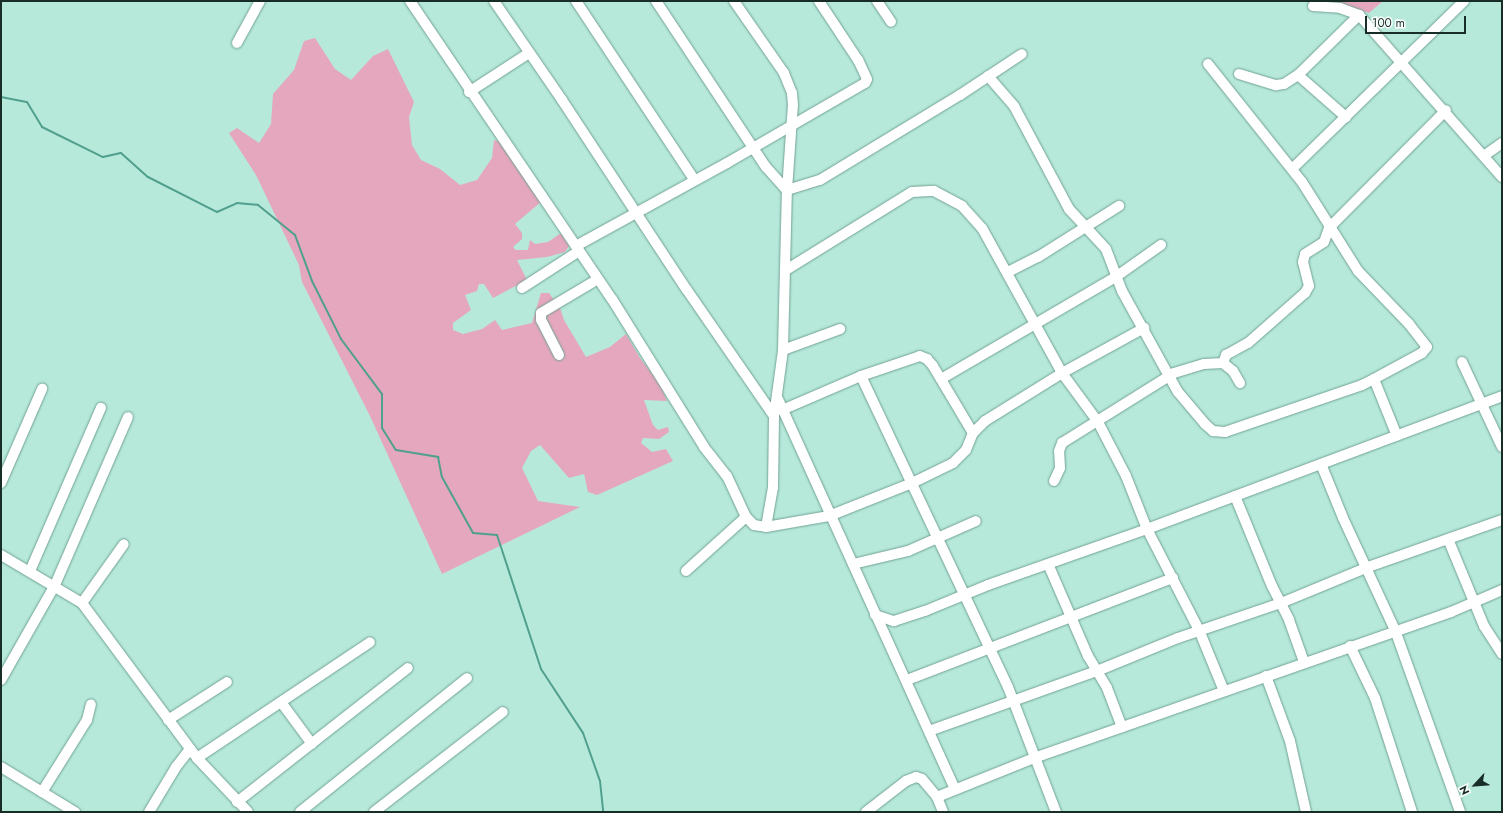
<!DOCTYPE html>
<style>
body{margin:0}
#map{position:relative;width:1503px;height:813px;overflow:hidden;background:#b7e9db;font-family:Jost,sans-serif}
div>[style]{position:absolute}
.green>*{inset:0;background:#e5a7bd}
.stream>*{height:2px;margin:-1px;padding:0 1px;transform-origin:1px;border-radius:1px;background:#50a08d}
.roads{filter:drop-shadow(0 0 1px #71a294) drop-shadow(0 0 1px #71a294)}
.minor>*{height:10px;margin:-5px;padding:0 5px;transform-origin:5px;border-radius:5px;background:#fff}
span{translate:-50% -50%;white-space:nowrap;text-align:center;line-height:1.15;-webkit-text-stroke:4px #fafffd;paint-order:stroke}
.frame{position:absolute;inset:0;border:2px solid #192d27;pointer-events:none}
.north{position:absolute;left:1455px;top:765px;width:40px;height:40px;-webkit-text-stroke:3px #fafffd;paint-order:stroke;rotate:244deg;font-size:11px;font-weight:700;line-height:16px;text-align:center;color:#192d27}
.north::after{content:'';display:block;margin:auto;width:14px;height:18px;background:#192d27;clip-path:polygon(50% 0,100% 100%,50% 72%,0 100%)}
.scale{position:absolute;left:1365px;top:16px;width:101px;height:18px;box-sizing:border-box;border:2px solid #192d27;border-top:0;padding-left:5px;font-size:12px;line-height:14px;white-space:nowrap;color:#192d27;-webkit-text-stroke:3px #fafffd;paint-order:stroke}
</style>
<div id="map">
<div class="green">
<div style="clip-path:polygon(1335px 1px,1383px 1px,1369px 13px)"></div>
<div style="clip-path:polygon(315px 38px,335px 69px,351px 80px,373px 56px,388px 49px,414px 102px,409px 117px,412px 145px,421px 160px,440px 169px,460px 185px,477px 180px,492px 158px,494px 140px,501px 142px,542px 201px,515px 224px,522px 233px,522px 239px,513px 247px,516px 250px,528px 250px,530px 240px,535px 244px,548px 242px,561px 233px,569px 246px,565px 252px,547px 257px,517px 260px,527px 280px,493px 298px,484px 284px,479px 284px,477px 291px,465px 295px,471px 310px,453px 323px,453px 330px,463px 334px,482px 329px,495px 320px,502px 330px,532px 323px,541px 293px,549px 293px,560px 308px,564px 320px,586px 357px,610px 347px,626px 334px,640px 358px,660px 384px,667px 401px,644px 400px,653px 425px,658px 430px,668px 427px,669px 432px,659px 439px,643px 438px,641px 443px,652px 452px,666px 449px,673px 461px,597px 495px,588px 492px,584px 474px,569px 478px,540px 445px,531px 451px,522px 468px,538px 501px,580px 507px,442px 574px,370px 416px,302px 282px,299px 265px,256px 175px,229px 133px,237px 128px,259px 143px,271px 124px,273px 94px,294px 70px,304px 41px)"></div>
</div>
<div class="stream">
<div style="left:1px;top:97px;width:26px;rotate:11deg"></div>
<div style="left:27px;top:102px;width:29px;rotate:59deg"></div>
<div style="left:42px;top:127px;width:68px;rotate:26.2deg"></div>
<div style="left:103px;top:157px;width:18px;rotate:-13deg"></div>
<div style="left:121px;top:153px;width:36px;rotate:42deg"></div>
<div style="left:148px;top:177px;width:77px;rotate:26.9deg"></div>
<div style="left:217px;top:212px;width:22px;rotate:-24deg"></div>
<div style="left:237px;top:203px;width:21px;rotate:5deg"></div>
<div style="left:258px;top:205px;width:48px;rotate:39deg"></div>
<div style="left:295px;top:235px;width:49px;rotate:69.7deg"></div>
<div style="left:312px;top:281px;width:65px;rotate:63.4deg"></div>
<div style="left:341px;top:339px;width:69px;rotate:53.3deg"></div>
<div style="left:382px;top:394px;width:34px;rotate:90deg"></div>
<div style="left:382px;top:428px;width:26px;rotate:58deg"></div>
<div style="left:396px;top:450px;width:43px;rotate:9.5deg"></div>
<div style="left:438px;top:457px;width:20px;rotate:79deg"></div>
<div style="left:442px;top:477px;width:64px;rotate:61deg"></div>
<div style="left:473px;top:533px;width:24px;rotate:5deg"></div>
<div style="left:497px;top:535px;width:141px;rotate:71.8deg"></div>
<div style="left:541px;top:669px;width:77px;rotate:56.7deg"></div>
<div style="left:583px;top:733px;width:51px;rotate:70.5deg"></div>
<div style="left:600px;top:781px;width:31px;rotate:84deg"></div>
</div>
<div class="roads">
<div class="minor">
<div style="left:410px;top:1px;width:360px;rotate:55.9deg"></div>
<div style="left:612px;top:299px;width:174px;rotate:58.1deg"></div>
<div style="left:704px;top:447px;width:37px;rotate:52deg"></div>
<div style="left:727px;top:476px;width:45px;rotate:65.1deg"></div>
<div style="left:746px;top:517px;width:11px;rotate:45deg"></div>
<div style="left:754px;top:525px;width:12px;rotate:9deg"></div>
<div style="left:766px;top:527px;width:40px;rotate:-80deg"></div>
<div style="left:773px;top:488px;width:72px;rotate:-89.2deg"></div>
<div style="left:774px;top:416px;width:67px;rotate:-82.2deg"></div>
<div style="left:783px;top:350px;width:160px;rotate:-88.6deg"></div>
<div style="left:787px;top:190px;width:85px;rotate:-86deg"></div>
<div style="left:793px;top:105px;width:12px;rotate:-95deg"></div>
<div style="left:792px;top:93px;width:22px;rotate:-112deg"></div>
<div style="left:784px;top:73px;width:88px;rotate:-124.8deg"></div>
<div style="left:494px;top:1px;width:120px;rotate:55.5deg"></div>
<div style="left:562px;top:100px;width:227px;rotate:56.7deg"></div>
<div style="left:687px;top:290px;width:153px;rotate:55.4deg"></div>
<div style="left:576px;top:1px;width:214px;rotate:56.5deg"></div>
<div style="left:656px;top:1px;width:199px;rotate:56.5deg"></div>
<div style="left:766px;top:167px;width:31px;rotate:48deg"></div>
<div style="left:787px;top:190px;width:34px;rotate:-17deg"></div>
<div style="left:820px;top:180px;width:164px;rotate:-31.3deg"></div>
<div style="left:960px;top:95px;width:74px;rotate:-33.5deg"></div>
<div style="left:877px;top:1px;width:25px;rotate:56deg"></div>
<div style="left:1313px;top:6px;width:27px;rotate:4deg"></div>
<div style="left:1340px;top:8px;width:20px;rotate:20deg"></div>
<div style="left:1359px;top:15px;width:216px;rotate:48.6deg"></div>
<div style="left:237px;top:43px;width:48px;rotate:-61.3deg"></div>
<div style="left:1208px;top:64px;width:151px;rotate:51.5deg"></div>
<div style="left:1302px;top:182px;width:105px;rotate:57.8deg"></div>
<div style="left:1358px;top:271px;width:74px;rotate:46.1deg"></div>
<div style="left:1409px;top:324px;width:29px;rotate:52deg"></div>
<div style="left:1427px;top:347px;width:8px;rotate:130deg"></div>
<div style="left:1422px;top:353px;width:55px;rotate:151.6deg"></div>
<div style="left:1239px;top:74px;width:39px;rotate:17deg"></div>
<div style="left:1276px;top:85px;width:8px;rotate:-7deg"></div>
<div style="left:1284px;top:84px;width:17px;rotate:-33deg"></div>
<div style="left:1298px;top:75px;width:86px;rotate:-44.5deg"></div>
<div style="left:1298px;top:75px;width:64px;rotate:41.2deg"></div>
<div style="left:988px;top:76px;width:40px;rotate:49deg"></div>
<div style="left:1014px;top:106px;width:117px;rotate:61.9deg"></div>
<div style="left:1069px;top:209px;width:54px;rotate:47.2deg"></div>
<div style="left:1106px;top:249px;width:45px;rotate:69.1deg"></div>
<div style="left:1122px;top:291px;width:97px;rotate:61.1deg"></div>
<div style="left:1169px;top:376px;width:18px;rotate:61deg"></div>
<div style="left:1178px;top:392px;width:42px;rotate:49.8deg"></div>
<div style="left:1205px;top:424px;width:11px;rotate:41deg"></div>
<div style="left:1213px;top:431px;width:12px;rotate:5deg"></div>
<div style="left:1225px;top:432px;width:145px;rotate:-18.9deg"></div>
<div style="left:1362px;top:385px;width:13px;rotate:-27deg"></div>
<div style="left:1374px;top:379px;width:61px;rotate:68deg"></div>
<div style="left:469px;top:92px;width:72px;rotate:-33deg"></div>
<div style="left:1485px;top:155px;width:21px;rotate:-35deg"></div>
<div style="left:1293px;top:168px;width:239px;rotate:-44.3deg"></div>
<div style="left:576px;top:246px;width:172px;rotate:-28.8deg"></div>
<div style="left:727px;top:163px;width:160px;rotate:-30.1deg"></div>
<div style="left:865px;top:83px;width:4px;rotate:-63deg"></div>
<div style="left:867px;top:79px;width:21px;rotate:-115deg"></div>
<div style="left:858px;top:60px;width:71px;rotate:-123.5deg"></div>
<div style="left:786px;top:270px;width:148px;rotate:-31.8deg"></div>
<div style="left:912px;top:192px;width:22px;rotate:-3deg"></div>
<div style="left:934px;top:191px;width:32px;rotate:28deg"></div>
<div style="left:962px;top:206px;width:30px;rotate:48deg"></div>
<div style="left:982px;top:228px;width:166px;rotate:61.1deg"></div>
<div style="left:1062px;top:373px;width:61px;rotate:53.7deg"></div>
<div style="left:1098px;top:422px;width:61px;rotate:62.6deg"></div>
<div style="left:1126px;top:476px;width:57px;rotate:68.4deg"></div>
<div style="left:1147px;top:529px;width:114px;rotate:62.8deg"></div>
<div style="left:1199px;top:630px;width:66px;rotate:67.7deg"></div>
<div style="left:1008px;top:272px;width:34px;rotate:-27deg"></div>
<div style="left:1038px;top:257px;width:96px;rotate:-32.2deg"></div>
<div style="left:522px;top:288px;width:68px;rotate:-33deg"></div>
<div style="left:783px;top:350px;width:61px;rotate:-20.2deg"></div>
<div style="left:559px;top:355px;width:39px;rotate:-117deg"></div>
<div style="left:541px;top:320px;width:7px;rotate:-90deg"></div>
<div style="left:541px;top:313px;width:66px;rotate:-30.8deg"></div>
<div style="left:1462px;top:362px;width:94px;rotate:64.8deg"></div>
<div style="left:1223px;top:363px;width:9px;rotate:-69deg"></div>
<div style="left:1226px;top:355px;width:25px;rotate:-29deg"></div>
<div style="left:1248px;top:343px;width:76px;rotate:-41.3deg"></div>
<div style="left:1305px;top:293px;width:8px;rotate:-60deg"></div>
<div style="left:1309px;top:286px;width:25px;rotate:-104deg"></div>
<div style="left:1303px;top:262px;width:8px;rotate:-76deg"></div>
<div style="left:1305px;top:254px;width:22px;rotate:-32deg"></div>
<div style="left:1324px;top:242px;width:15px;rotate:-70deg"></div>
<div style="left:1329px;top:228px;width:166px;rotate:-45.2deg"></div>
<div style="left:861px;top:376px;width:344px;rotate:64.7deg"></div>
<div style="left:1008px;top:687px;width:134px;rotate:69deg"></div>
<div style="left:941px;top:379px;width:204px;rotate:-30.3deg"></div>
<div style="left:1117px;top:276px;width:54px;rotate:-35.2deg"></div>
<div style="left:778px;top:399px;width:428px;rotate:65.6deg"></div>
<div style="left:782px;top:410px;width:86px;rotate:-23.3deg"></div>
<div style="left:861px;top:376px;width:62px;rotate:-18.7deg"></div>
<div style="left:920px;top:356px;width:8px;rotate:23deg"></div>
<div style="left:927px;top:359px;width:9px;rotate:49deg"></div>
<div style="left:933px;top:366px;width:78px;rotate:59.2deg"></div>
<div style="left:1321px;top:464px;width:58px;rotate:67.8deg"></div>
<div style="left:1343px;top:518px;width:123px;rotate:65.1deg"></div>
<div style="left:1395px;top:630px;width:193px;rotate:70.3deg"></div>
<div style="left:1054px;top:481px;width:14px;rotate:-65deg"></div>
<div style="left:1060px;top:468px;width:17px;rotate:-93deg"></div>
<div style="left:1059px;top:451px;width:9px;rotate:-69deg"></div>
<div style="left:1062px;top:443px;width:132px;rotate:-32deg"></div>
<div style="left:1174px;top:373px;width:31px;rotate:-17deg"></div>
<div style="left:1204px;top:364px;width:19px;rotate:-3deg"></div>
<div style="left:1223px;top:363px;width:13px;rotate:39deg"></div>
<div style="left:1233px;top:371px;width:14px;rotate:60deg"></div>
<div style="left:1px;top:483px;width:103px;rotate:-66.4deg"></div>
<div style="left:1235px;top:496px;width:97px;rotate:67.7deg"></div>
<div style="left:1272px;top:586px;width:38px;rotate:63deg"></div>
<div style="left:1289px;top:620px;width:45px;rotate:70.3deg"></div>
<div style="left:766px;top:527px;width:64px;rotate:-9.9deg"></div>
<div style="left:829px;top:516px;width:87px;rotate:-21.6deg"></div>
<div style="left:910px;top:484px;width:48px;rotate:-26deg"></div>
<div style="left:953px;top:463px;width:18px;rotate:-45deg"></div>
<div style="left:966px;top:450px;width:18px;rotate:-68deg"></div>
<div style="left:973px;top:433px;width:17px;rotate:-45deg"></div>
<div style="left:985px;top:421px;width:91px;rotate:-31.9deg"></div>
<div style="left:1062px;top:373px;width:94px;rotate:-28.8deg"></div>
<div style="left:1448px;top:539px;width:94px;rotate:67.5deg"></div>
<div style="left:1484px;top:626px;width:33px;rotate:57deg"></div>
<div style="left:1px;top:555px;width:94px;rotate:30.7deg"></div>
<div style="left:82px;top:603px;width:193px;rotate:53.4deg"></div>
<div style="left:197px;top:758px;width:74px;rotate:46.6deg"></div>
<div style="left:853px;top:564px;width:57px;rotate:-13.3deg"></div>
<div style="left:908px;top:551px;width:74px;rotate:-23.8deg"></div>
<div style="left:1048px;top:564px;width:100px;rotate:66.5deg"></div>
<div style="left:1088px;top:656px;width:37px;rotate:59deg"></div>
<div style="left:1107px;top:688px;width:42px;rotate:69deg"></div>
<div style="left:30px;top:571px;width:178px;rotate:-66.5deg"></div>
<div style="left:686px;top:571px;width:81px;rotate:-42deg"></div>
<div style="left:82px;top:603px;width:72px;rotate:-54.6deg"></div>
<div style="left:875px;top:615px;width:20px;rotate:18deg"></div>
<div style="left:894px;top:621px;width:33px;rotate:-18deg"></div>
<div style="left:925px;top:611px;width:68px;rotate:-22.4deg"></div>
<div style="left:988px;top:585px;width:169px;rotate:-19.4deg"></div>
<div style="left:1147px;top:529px;width:379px;rotate:-20.5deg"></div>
<div style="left:1350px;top:646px;width:58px;rotate:64.3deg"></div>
<div style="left:1375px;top:698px;width:120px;rotate:72deg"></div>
<div style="left:1266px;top:676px;width:69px;rotate:69.7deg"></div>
<div style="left:1290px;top:741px;width:73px;rotate:77.3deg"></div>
<div style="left:1px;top:680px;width:109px;rotate:-60.4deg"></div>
<div style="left:55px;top:585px;width:183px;rotate:-66.5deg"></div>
<div style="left:907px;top:680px;width:285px;rotate:-21deg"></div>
<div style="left:281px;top:702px;width:52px;rotate:53.6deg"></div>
<div style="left:168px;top:720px;width:70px;rotate:-32.8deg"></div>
<div style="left:929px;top:731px;width:178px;rotate:-19.7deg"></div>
<div style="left:1097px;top:671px;width:87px;rotate:-22.2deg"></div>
<div style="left:1178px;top:638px;width:109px;rotate:-18.8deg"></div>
<div style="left:1281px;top:603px;width:94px;rotate:-22.5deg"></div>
<div style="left:1368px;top:567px;width:142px;rotate:-19.3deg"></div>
<div style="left:197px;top:758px;width:208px;rotate:-33.8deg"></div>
<div style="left:1px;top:767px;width:87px;rotate:31.3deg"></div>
<div style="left:42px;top:792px;width:85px;rotate:-58deg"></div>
<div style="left:87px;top:720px;width:16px;rotate:-76deg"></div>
<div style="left:937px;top:797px;width:105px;rotate:-21.9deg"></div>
<div style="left:1034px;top:758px;width:442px;rotate:-19.3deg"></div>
<div style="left:1451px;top:612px;width:56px;rotate:-23.3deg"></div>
<div style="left:237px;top:802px;width:217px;rotate:-38.1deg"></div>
<div style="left:149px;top:812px;width:52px;rotate:-59deg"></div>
<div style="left:176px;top:767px;width:23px;rotate:-52deg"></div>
<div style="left:300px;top:812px;width:214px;rotate:-38.7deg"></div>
<div style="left:374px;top:812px;width:163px;rotate:-37.8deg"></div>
<div style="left:866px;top:812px;width:51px;rotate:-37.8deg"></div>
<div style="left:906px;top:781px;width:11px;rotate:-22deg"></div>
<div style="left:916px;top:777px;width:6px;rotate:18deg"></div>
<div style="left:922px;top:779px;width:23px;rotate:50deg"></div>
<div style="left:937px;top:797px;width:16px;rotate:68deg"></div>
</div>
</div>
<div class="frame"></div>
<div class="north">N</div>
<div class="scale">100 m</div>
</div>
